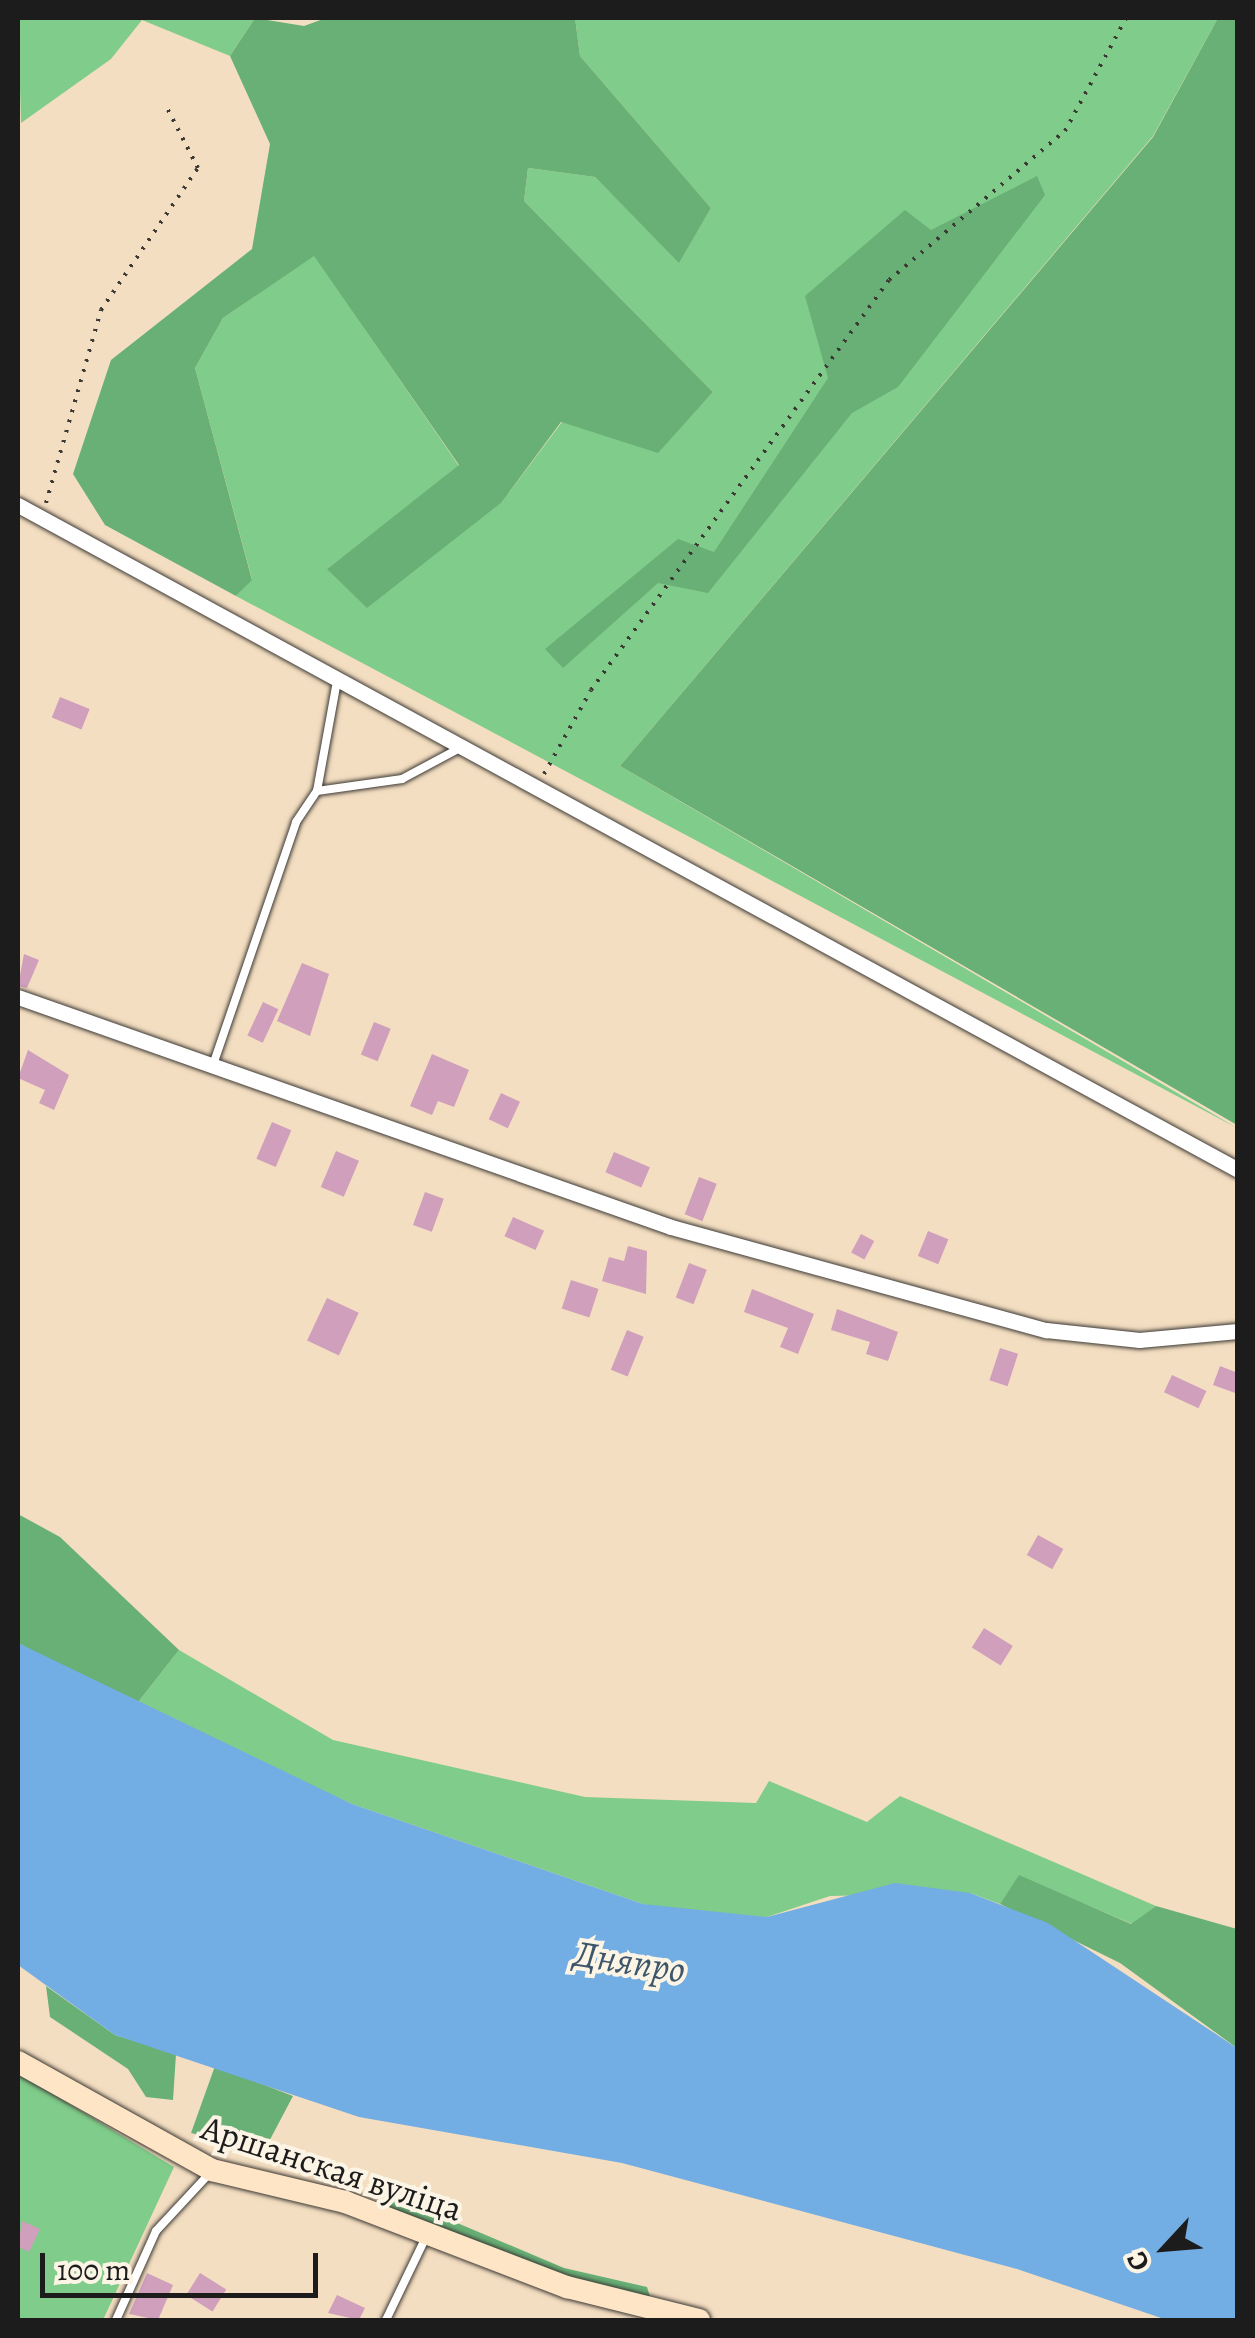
<!DOCTYPE html>
<meta charset="utf-8">
<style>
body{margin:0}
#map{position:relative;width:1255px;height:2338px;overflow:hidden;background:#f4dec1;font-family:Alegreya,serif}
div>[style]{position:absolute}
.green>*{inset:0;background:#80cc8a}
.forest>*{inset:0;background:#68b076}
.water>*{inset:0;background:#72ade3}
.building>*{inset:0;background:#cf9fbb;transform-origin:0 0}
.path>*{height:4px;margin-top:-2px;transform-origin:0;background:repeating-linear-gradient(90deg,#3c3935 0 2.5px,transparent 0 10.5px)}
.roads{filter:drop-shadow(0 0 2px #3c3935) drop-shadow(0 0 2px #3c3935)}
.lane>*{height:8px;margin:-4px;padding:0 4px;transform-origin:4px;border-radius:4px;background:#fff}
.street>*{height:15px;margin:-7.5px;padding:0 7.5px;transform-origin:7.5px;border-radius:7.5px;background:#fff}
.secondary>*{height:22px;margin:-11px;padding:0 11px;transform-origin:11px;border-radius:11px;background:#fde5c5}
span{translate:-50% -50%;white-space:nowrap;text-align:center;line-height:1.15;-webkit-text-stroke:8px #fcf5e5;paint-order:stroke}
.street-label{font-size:35px;color:#1c1c1c}
.water-label{font-size:38px;color:#3e566c;font-style:italic}
.frame{position:absolute;inset:0;border:20px solid #1c1c1c;pointer-events:none}
.north{position:absolute;left:1115px;top:2198px;width:100px;height:100px;-webkit-text-stroke:8px #fcf5e5;paint-order:stroke;rotate:244deg;font-size:28px;font-weight:700;line-height:40px;text-align:center;color:#1c1c1c}
.north::after{content:'';display:block;margin:auto;width:35px;height:45px;background:#1c1c1c;clip-path:polygon(50% 0,100% 100%,50% 72%,0 100%)}
.scale{position:absolute;left:40px;top:2253px;width:278px;height:45px;box-sizing:border-box;border:5px solid #1c1c1c;border-top:0;padding-left:12px;font-size:30px;line-height:35px;white-space:nowrap;color:#1c1c1c;-webkit-text-stroke:8px #fcf5e5;paint-order:stroke}
</style>
<div id="map">
<div class="green">
<div style="clip-path:polygon(18px 18px,255px 18px,230px 56px,142px 20px,111px 59px,21px 123px)"></div>
<div style="clip-path:polygon(575px 18px,1218px 18px,1153px 136px,620px 766px,1237px 1128px,236px 596px,252px 579px,195px 368px,223px 318px,314px 255px,459px 466px,327px 569px,502px 502px,562px 422px,658px 452px,713px 392px,524px 201px,528px 168px,595px 177px,679px 262px,711px 208px,580px 56px)"></div>
<div style="clip-path:polygon(179px 1650px,333px 1740px,585px 1797px,756px 1803px,769px 1781px,867px 1822px,900px 1796px,1156px 1906px,1132px 1924px,1019px 1876px,1000px 1904px,970px 1893px,830px 1896px,767px 1917px,714px 1918px,643px 1904px,352px 1804px,135px 1706px)"></div>
<div style="clip-path:polygon(18px 2073px,174px 2167px,103px 2320px,18px 2320px)"></div>
</div>
<div class="forest">
<div style="clip-path:polygon(255px 18px,304px 26px,326px 18px,575px 18px,580px 56px,711px 208px,679px 263px,595px 177px,528px 168px,524px 201px,713px 392px,658px 453px,561px 422px,502px 502px,367px 608px,327px 569px,459px 465px,314px 256px,223px 318px,195px 368px,252px 580px,236px 596px,105px 525px,73px 474px,111px 360px,252px 249px,270px 144px,230px 56px)"></div>
<div style="clip-path:polygon(1218px 18px,1238px 18px,1237px 1125px,620px 766px,1153px 137px)"></div>
<div style="clip-path:polygon(1037px 176px,1045px 195px,898px 387px,852px 413px,708px 593px,658px 583px,563px 668px,545px 649px,678px 539px,714px 552px,828px 378px,805px 296px,905px 210px,931px 230px)"></div>
<div style="clip-path:polygon(18px 1514px,60px 1537px,179px 1650px,135px 1706px,18px 1643px)"></div>
<div style="clip-path:polygon(1019px 1875px,1131px 1924px,1156px 1906px,1237px 1929px,1237px 2048px,1120px 1963px,1000px 1904px)"></div>
<div style="clip-path:polygon(46px 1986px,115px 2035px,176px 2054px,173px 2100px,146px 2097px,128px 2069px,50px 2017px)"></div>
<div style="clip-path:polygon(215px 2066px,293px 2096px,264px 2151px,191px 2133px)"></div>
<div style="clip-path:polygon(391px 2195px,564px 2268px,647px 2287px,651px 2300px,564px 2279px,387px 2208px)"></div>
</div>
<div class="water">
<div style="clip-path:polygon(18px 1643px,352px 1804px,643px 1904px,767px 1917px,895px 1883px,970px 1893px,1048px 1923px,1237px 2048px,1237px 2320px,1167px 2320px,1017px 2269px,622px 2163px,359px 2117px,115px 2035px,18px 1965px)"></div>
</div>
<div class="building">
<div style="left:60px;top:697px;width:32px;height:22px;rotate:22deg"></div>
<div style="clip-path:polygon(24px 954px,39px 960px,27px 988px,18px 986px)"></div>
<div style="clip-path:polygon(302px 963px,329px 974px,310px 1036px,277px 1021px)"></div>
<div style="left:263px;top:1002px;width:17px;height:37px;rotate:25deg"></div>
<div style="left:374px;top:1022px;width:18px;height:35px;rotate:22deg"></div>
<div style="clip-path:polygon(28px 1050px,69px 1075px,54px 1110px,39px 1103px,45px 1090px,18px 1078px)"></div>
<div style="clip-path:polygon(432px 1054px,469px 1070px,454px 1107px,438px 1101px,432px 1115px,410px 1106px)"></div>
<div style="left:501px;top:1093px;width:21px;height:29px;rotate:25deg"></div>
<div style="left:272px;top:1122px;width:21px;height:40px;rotate:23deg"></div>
<div style="left:336px;top:1151px;width:25px;height:39px;rotate:23deg"></div>
<div style="left:614px;top:1152px;width:39px;height:22px;rotate:23deg"></div>
<div style="left:699px;top:1177px;width:19px;height:40px;rotate:21deg"></div>
<div style="left:425px;top:1192px;width:20px;height:35px;rotate:20deg"></div>
<div style="left:513px;top:1217px;width:34px;height:21px;rotate:24deg"></div>
<div style="left:928px;top:1231px;width:22px;height:27px;rotate:22deg"></div>
<div style="left:861px;top:1234px;width:15px;height:21px;rotate:28deg"></div>
<div style="clip-path:polygon(628px 1246px,647px 1251px,646px 1294px,602px 1281px,609px 1257px,624px 1261px)"></div>
<div style="left:689px;top:1263px;width:19px;height:37px;rotate:21deg"></div>
<div style="left:571px;top:1280px;width:29px;height:30px;rotate:18deg"></div>
<div style="clip-path:polygon(752px 1289px,814px 1314px,798px 1354px,780px 1347px,788px 1328px,744px 1312px)"></div>
<div style="left:327px;top:1298px;width:35px;height:47px;rotate:25deg"></div>
<div style="clip-path:polygon(837px 1309px,898px 1332px,888px 1361px,866px 1354px,870px 1342px,831px 1330px)"></div>
<div style="left:627px;top:1330px;width:18px;height:43px;rotate:22deg"></div>
<div style="left:1000px;top:1348px;width:19px;height:34px;rotate:18deg"></div>
<div style="clip-path:polygon(1220px 1366px,1238px 1373px,1238px 1394px,1213px 1385px)"></div>
<div style="left:1172px;top:1375px;width:38px;height:19px;rotate:25deg"></div>
<div style="left:1038px;top:1535px;width:29px;height:23px;rotate:29deg"></div>
<div style="left:984px;top:1628px;width:34px;height:23px;rotate:32deg"></div>
<div style="clip-path:polygon(22px 2221px,40px 2229px,29px 2252px,18px 2247px)"></div>
<div style="clip-path:polygon(147px 2273px,173px 2285px,158px 2320px,129px 2314px)"></div>
<div style="left:200px;top:2273px;width:31px;height:26px;rotate:32deg"></div>
<div style="clip-path:polygon(337px 2295px,365px 2308px,359px 2320px,328px 2313px)"></div>
</div>
<div class="path">
<div style="left:46px;top:503px;width:201px;rotate:-74.1deg"></div>
<div style="left:101px;top:310px;width:172px;rotate:-55.7deg"></div>
<div style="left:198px;top:168px;width:68px;rotate:-117.3deg"></div>
<div style="left:544px;top:774px;width:96px;rotate:-60.8deg"></div>
<div style="left:591px;top:690px;width:507px;rotate:-53.99deg"></div>
<div style="left:889px;top:280px;width:231px;rotate:-40.3deg"></div>
<div style="left:1065px;top:131px;width:128px;rotate:-61.6deg"></div>
</div>
<div class="roads">
<div class="lane">
<div style="left:317px;top:791px;width:86px;rotate:-8deg"></div>
<div style="left:402px;top:779px;width:61px;rotate:-28.2deg"></div>
<div style="left:214px;top:1062px;width:254px;rotate:-71.1deg"></div>
<div style="left:296px;top:822px;width:37px;rotate:-56deg"></div>
<div style="left:317px;top:791px;width:107px;rotate:-79.7deg"></div>
<div style="left:116px;top:2320px;width:98px;rotate:-65.8deg"></div>
<div style="left:156px;top:2231px;width:78px;rotate:-47.1deg"></div>
<div style="left:386px;top:2320px;width:92px;rotate:-64.3deg"></div>
</div>
<div class="street">
<div style="left:18px;top:505px;width:1389px;rotate:28.59deg"></div>
<div style="left:18px;top:997px;width:692px;rotate:19.4deg"></div>
<div style="left:671px;top:1227px;width:389px;rotate:15.4deg"></div>
<div style="left:1046px;top:1330px;width:94px;rotate:6.1deg"></div>
<div style="left:1139px;top:1340px;width:99px;rotate:-5.2deg"></div>
</div>
<div class="secondary">
<div style="left:18px;top:2062px;width:222px;rotate:29.1deg"></div>
<div style="left:212px;top:2170px;width:137px;rotate:13.5deg"></div>
<div style="left:345px;top:2202px;width:238px;rotate:21deg"></div>
<div style="left:567px;top:2287px;width:136px;rotate:14deg"></div>
</div>
</div>
<div class="street-label">
<span style="left:332px;top:2168px;rotate:18deg">Аршанская вуліца</span>
</div>
<div class="water-label">
<span style="left:630px;top:1962px;rotate:9deg">Дняпро</span>
</div>
<div class="frame"></div>
<div class="north">С</div>
<div class="scale">100 m</div>
</div>
